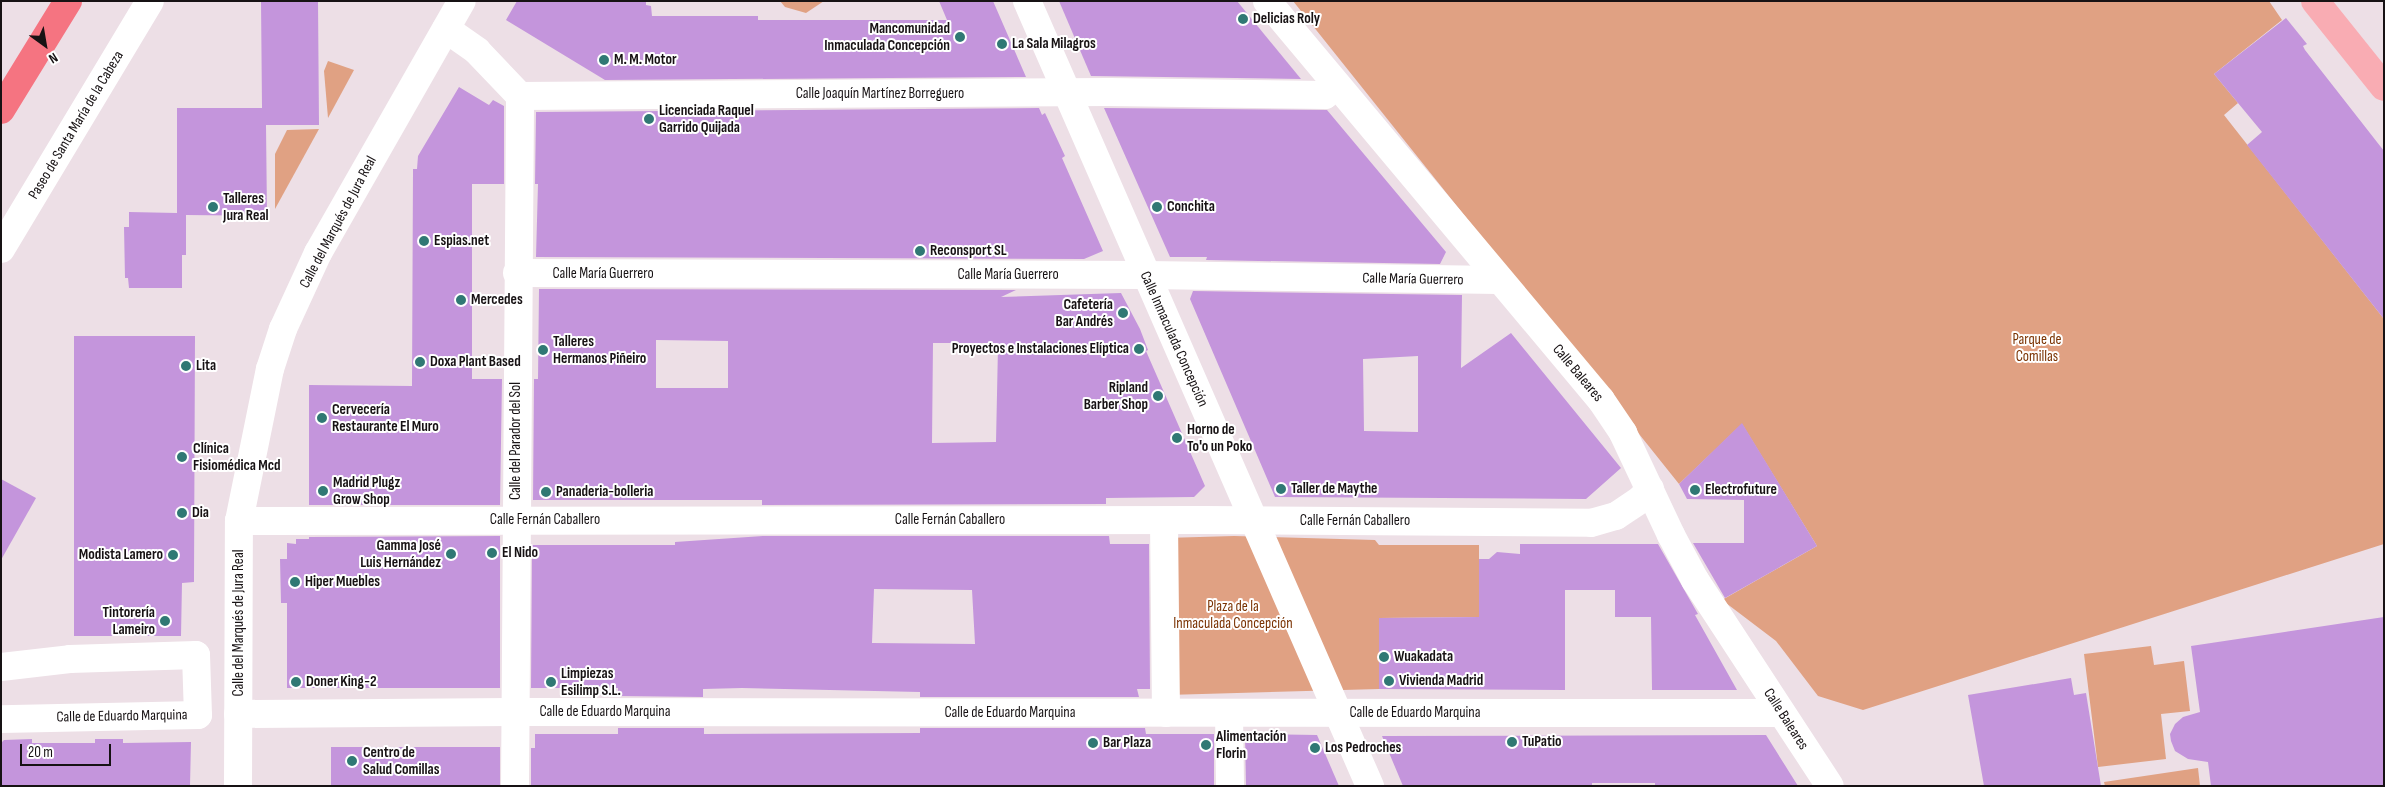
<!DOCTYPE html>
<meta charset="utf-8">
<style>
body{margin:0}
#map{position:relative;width:2385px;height:787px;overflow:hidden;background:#eddfe6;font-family:"Sofia Sans Condensed",sans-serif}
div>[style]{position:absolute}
.green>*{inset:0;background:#e0a183}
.building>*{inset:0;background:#c495dc;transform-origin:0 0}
.minor>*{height:28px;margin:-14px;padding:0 14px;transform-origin:14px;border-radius:14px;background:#fff}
.major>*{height:28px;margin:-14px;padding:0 14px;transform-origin:14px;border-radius:14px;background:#f9acb3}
.highway>*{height:28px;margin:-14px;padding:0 14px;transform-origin:14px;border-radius:14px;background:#f57481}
.dots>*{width:14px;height:14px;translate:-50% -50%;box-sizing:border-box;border:2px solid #fff;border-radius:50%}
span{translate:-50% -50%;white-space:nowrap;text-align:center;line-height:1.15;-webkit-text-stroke:4px #fff;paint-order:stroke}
.poi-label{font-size:15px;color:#171214;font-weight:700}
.left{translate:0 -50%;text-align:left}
.right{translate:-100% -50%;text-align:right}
.street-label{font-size:15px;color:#171214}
.park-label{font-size:15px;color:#7a3202}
.frame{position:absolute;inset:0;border:2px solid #171214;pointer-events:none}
.north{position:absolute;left:20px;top:20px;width:50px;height:50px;-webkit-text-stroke:4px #fff;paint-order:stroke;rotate:148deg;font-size:14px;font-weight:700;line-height:20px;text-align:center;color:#171214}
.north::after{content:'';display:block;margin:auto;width:18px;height:22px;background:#171214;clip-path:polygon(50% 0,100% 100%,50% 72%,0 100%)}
.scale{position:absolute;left:20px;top:744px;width:91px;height:22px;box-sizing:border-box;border:2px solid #171214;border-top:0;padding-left:6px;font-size:15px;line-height:18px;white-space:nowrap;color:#171214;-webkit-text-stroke:4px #fff;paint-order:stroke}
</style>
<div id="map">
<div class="green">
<div style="clip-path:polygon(780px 1px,824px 1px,806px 13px,785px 7px)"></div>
<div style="clip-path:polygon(1293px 1px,2269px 1px,2282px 20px,2214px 74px,2238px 103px,2224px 115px,2384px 319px,2384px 544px,1863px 710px,1818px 696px,1776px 641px,1722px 600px,1817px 546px,1742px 424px,1679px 484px)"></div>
<div style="clip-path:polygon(328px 61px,354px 70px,328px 118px,324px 71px)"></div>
<div style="clip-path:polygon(319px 129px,275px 209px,275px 154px,287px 130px)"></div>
<div style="clip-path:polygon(1234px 536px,1375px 540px,1379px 545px,1479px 545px,1479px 617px,1379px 618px,1379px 689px,1167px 695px,1165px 538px)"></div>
<div style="clip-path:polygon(2151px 646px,2154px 665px,2184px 661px,2190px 711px,2161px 714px,2166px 759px,2098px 767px,2084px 654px)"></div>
<div style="clip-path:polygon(2198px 768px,2200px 786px,2105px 786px,2104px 782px)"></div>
</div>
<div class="building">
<div style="clip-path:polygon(261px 1px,318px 1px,319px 125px,266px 125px,267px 216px,186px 215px,186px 255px,182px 255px,182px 288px,129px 288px,128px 278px,125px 278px,124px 227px,129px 227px,129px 212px,177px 213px,177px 108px,262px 108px)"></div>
<div style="clip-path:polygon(517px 1px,646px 1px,646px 5px,651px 6px,652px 16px,758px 16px,758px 20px,947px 20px,939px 1px,993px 1px,1026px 77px,605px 80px,506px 20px)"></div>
<div style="clip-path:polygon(1059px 1px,1237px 1px,1301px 79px,1091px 76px)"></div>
<div style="clip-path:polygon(2286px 18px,2307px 44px,2303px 46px,2305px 50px,2384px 151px,2384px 319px,2247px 145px,2262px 132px,2214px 74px)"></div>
<div style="clip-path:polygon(459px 87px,489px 105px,493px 100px,504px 106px,504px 184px,472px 184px,472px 379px,502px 379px,500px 505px,309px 505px,309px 385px,412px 386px,413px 169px,417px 169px,418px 156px)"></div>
<div style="clip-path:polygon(1039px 108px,1042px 115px,1045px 113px,1065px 156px,1062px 158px,1103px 251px,1084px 259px,536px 257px,538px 184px,535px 184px,536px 112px)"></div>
<div style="clip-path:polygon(1104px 108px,1327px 110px,1446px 252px,1440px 264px,1206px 260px,1207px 257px,1170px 257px)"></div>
<div style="clip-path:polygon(evenodd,539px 289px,1016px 290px,1001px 297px,1121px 293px,1140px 329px,1148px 350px,1146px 351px,1205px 486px,1194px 497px,1106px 498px,1106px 504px,762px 505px,762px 500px,533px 500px,534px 379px,538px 379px,539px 289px,656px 340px,728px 341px,728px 388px,656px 388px,656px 340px,539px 289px,933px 343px,995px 343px,995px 346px,998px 346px,996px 442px,932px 443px,933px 343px)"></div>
<div style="clip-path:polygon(evenodd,1193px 291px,1462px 295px,1461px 368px,1511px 333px,1621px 468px,1586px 499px,1275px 497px,1190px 299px,1193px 291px,1418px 356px,1418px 432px,1364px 431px,1363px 359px,1418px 356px)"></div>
<div style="clip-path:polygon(74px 336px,195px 336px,194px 582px,182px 583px,181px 636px,74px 636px)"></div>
<div style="clip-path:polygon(1742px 423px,1817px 546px,1725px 598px,1693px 543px,1744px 543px,1744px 500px,1687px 499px,1679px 484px)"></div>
<div style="clip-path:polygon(1px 479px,36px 498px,1px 560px)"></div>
<div style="clip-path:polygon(500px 536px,500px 688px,287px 688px,287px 603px,281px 603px,280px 559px,287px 559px,287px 543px,296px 544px,296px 539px,309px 539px,309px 537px)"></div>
<div style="clip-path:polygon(evenodd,763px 536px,1109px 536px,1110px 544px,1149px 544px,1150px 689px,1137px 689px,1139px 697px,920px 697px,920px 692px,742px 688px,703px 689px,703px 697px,618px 696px,618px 688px,531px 688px,532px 545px,675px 545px,675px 542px,763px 536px,874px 589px,972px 590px,975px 644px,872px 643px,874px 589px)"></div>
<div style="clip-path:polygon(1520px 544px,1658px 544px,1698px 614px,1695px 615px,1737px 690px,1652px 690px,1651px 617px,1615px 617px,1615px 590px,1565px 590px,1565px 690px,1379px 689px,1379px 618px,1479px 617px,1479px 559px,1489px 559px,1497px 552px,1520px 554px)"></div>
<div style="clip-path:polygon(2384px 617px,2384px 786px,2211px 786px,2208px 762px,2188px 759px,2175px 751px,2171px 741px,2170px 734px,2175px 724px,2183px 717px,2200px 712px,2191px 646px)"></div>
<div style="clip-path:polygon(2071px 678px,2074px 695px,2086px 693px,2101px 786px,1984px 786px,1968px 695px)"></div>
<div style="clip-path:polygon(618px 728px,704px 728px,704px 734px,920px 733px,920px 728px,1145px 728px,1146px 734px,1214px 734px,1214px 786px,531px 786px,531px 748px,535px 748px,535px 734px,618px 734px)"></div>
<div style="clip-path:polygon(1245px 734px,1317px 735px,1339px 786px,1246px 786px)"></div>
<div style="clip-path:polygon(1766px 735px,1798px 786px,1655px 786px,1655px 783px,1592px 783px,1592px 786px,1403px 786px,1382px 736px)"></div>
<div style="clip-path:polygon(32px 739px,32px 743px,95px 743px,95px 739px,123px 739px,123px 743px,191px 742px,190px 786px,1px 786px,1px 743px,4px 740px)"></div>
<div style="left:331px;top:747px;width:169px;height:39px"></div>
</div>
<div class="minor">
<div style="left:1027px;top:1px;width:857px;rotate:66.4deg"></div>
<div style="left:1267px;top:1px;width:520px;rotate:50.07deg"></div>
<div style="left:1601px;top:400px;width:40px;rotate:56deg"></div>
<div style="left:1623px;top:433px;width:113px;rotate:64.8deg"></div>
<div style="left:1671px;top:535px;width:51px;rotate:61.9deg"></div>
<div style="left:1695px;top:580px;width:246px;rotate:56.8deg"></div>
<div style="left:446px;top:29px;width:38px;rotate:35deg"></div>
<div style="left:477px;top:51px;width:62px;rotate:46.3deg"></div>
<div style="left:520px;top:96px;width:589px;rotate:-0.39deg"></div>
<div style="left:1109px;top:92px;width:216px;rotate:0.8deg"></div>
<div style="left:1325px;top:95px;width:15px;rotate:-42deg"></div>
<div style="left:1px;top:249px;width:289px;rotate:-59deg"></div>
<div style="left:517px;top:273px;width:629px;rotate:0.18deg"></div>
<div style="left:1146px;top:275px;width:353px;rotate:0.8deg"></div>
<div style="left:239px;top:521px;width:966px;rotate:-0.06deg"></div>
<div style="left:1205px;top:520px;width:386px;rotate:0.4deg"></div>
<div style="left:1591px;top:523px;width:26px;rotate:-16deg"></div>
<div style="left:1616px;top:516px;width:29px;rotate:-34deg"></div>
<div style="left:1640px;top:500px;width:15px;rotate:-48deg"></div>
<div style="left:1164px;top:521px;width:192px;rotate:89.4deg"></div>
<div style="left:1px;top:667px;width:69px;rotate:-6.6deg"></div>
<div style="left:70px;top:659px;width:126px;rotate:-1.8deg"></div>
<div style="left:196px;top:655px;width:60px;rotate:88.1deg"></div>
<div style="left:198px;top:715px;width:197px;rotate:178.8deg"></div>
<div style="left:1229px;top:713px;width:73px;rotate:89.2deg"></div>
<div style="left:238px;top:714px;width:277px;rotate:-0.4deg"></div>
<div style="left:515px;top:712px;width:1266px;rotate:0.05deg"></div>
<div style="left:238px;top:786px;width:265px;rotate:-89.8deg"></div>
<div style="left:239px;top:521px;width:155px;rotate:-78.5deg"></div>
<div style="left:270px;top:369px;width:42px;rotate:-72deg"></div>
<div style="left:283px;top:329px;width:84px;rotate:-65.3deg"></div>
<div style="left:318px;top:253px;width:290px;rotate:-60.3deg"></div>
<div style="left:515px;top:786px;width:690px;rotate:-89.58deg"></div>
</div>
<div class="major">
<div style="left:2315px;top:1px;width:110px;rotate:51.3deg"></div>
</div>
<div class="highway">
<div style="left:1px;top:110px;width:128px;rotate:-58.4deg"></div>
</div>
<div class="dots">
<div style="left:1243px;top:19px;background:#307874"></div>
<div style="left:960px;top:37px;background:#307874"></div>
<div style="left:1002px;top:44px;background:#307874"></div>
<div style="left:604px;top:60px;background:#307874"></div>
<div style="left:649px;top:119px;background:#307874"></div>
<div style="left:213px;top:207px;background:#307874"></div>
<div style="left:1157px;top:207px;background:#307874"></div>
<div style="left:424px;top:241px;background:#307874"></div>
<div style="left:920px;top:251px;background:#307874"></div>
<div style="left:461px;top:300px;background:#307874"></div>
<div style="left:1123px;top:313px;background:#307874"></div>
<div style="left:1139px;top:349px;background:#307874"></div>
<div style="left:543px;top:350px;background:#307874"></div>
<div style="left:420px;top:362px;background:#307874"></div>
<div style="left:186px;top:366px;background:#307874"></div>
<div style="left:1158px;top:396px;background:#307874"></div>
<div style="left:322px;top:418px;background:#307874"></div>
<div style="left:1177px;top:438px;background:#307874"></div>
<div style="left:182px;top:457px;background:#307874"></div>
<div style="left:1281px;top:489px;background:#307874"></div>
<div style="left:1695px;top:490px;background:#307874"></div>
<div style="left:323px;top:491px;background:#307874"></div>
<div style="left:546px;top:492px;background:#307874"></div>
<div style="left:182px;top:513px;background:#307874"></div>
<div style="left:492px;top:553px;background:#307874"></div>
<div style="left:451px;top:554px;background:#307874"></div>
<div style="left:173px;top:555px;background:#307874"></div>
<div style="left:295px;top:582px;background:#307874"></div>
<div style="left:165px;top:621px;background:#307874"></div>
<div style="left:1384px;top:657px;background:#307874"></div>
<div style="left:1389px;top:681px;background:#307874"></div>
<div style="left:296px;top:682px;background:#307874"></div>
<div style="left:551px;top:682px;background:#307874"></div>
<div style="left:1512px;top:742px;background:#307874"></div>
<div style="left:1093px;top:743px;background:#307874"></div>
<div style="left:1206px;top:745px;background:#307874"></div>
<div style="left:1315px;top:748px;background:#307874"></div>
<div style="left:352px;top:761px;background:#307874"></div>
</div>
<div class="poi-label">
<span class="left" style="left:1253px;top:19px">Delicias Roly</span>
<span class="right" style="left:950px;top:37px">Mancomunidad<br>Inmaculada Concepción</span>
<span class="left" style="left:1012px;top:44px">La Sala Milagros</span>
<span class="left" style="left:614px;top:60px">M. M. Motor</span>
<span class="left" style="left:659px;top:119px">Licenciada Raquel<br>Garrido Quijada</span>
<span class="left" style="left:223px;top:207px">Talleres<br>Jura Real</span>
<span class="left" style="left:1167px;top:207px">Conchita</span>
<span class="left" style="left:434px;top:241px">Espias.net</span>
<span class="left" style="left:930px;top:251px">Reconsport SL</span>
<span class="left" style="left:471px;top:300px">Mercedes</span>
<span class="right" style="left:1113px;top:313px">Cafetería<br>Bar Andrés</span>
<span class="left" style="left:553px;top:350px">Talleres<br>Hermanos Piñeiro</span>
<span class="right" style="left:1129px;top:349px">Proyectos e Instalaciones Elíptica</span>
<span class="left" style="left:430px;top:362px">Doxa Plant Based</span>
<span class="left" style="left:196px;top:366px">Lita</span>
<span class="right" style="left:1148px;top:396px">Ripland<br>Barber Shop</span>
<span class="left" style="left:332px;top:418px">Cervecería<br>Restaurante El Muro</span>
<span class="left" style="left:1187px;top:438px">Horno de<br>To'o un Poko</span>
<span class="left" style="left:193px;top:457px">Clínica<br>Fisiomédica Mcd</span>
<span class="left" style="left:333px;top:491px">Madrid Plugz<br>Grow Shop</span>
<span class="left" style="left:1291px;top:489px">Taller de Maythe</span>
<span class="left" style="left:1705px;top:490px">Electrofuture</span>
<span class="left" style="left:556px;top:492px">Panaderia-bolleria</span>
<span class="left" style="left:192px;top:513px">Dia</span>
<span class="right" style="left:441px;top:554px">Gamma José<br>Luis Hernández</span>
<span class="left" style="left:502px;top:553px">El Nido</span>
<span class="right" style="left:163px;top:555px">Modista Lamero</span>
<span class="left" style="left:305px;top:582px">Hiper Muebles</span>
<span class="right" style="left:155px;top:621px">Tintorería<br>Lameiro</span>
<span class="left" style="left:1394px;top:657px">Wuakadata</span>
<span class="left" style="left:561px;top:682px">Limpiezas<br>Esilimp S.L.</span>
<span class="left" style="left:1399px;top:681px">Vivienda Madrid</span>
<span class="left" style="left:306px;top:682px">Doner King-2</span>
<span class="left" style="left:1216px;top:745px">Alimentación<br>Florin</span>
<span class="left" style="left:1522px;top:742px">TuPatio</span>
<span class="left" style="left:1103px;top:743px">Bar Plaza</span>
<span class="left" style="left:1325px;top:748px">Los Pedroches</span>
<span class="left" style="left:363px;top:761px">Centro de<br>Salud Comillas</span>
</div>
<div class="street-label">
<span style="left:880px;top:94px">Calle Joaquín Martínez Borreguero</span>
<span style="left:76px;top:125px;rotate:-59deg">Paseo de Santa María de la Cabeza</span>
<span style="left:338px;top:222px;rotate:-62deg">Calle del Marqués de Jura Real</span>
<span style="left:603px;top:274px">Calle María Guerrero</span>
<span style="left:1008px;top:275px">Calle María Guerrero</span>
<span style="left:1413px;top:279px;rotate:1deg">Calle María Guerrero</span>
<span style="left:1174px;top:339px;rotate:66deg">Calle Inmaculada Concepción</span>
<span style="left:1578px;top:373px;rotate:50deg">Calle Baleares</span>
<span style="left:516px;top:441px;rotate:-90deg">Calle del Parador del Sol</span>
<span style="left:545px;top:520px">Calle Fernán Caballero</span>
<span style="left:950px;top:520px">Calle Fernán Caballero</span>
<span style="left:1355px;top:521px">Calle Fernán Caballero</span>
<span style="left:239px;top:623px;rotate:-90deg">Calle del Marqués de Jura Real</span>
<span style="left:605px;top:712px">Calle de Eduardo Marquina</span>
<span style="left:1010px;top:713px">Calle de Eduardo Marquina</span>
<span style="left:1415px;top:713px">Calle de Eduardo Marquina</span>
<span style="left:122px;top:716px;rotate:-1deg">Calle de Eduardo Marquina</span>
<span style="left:1786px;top:719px;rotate:57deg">Calle Baleares</span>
</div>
<div class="park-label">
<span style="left:2037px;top:348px">Parque de<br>Comillas</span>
<span style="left:1233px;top:615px">Plaza de la<br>Inmaculada Concepción</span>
</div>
<div class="frame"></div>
<div class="north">N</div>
<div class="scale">20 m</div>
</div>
